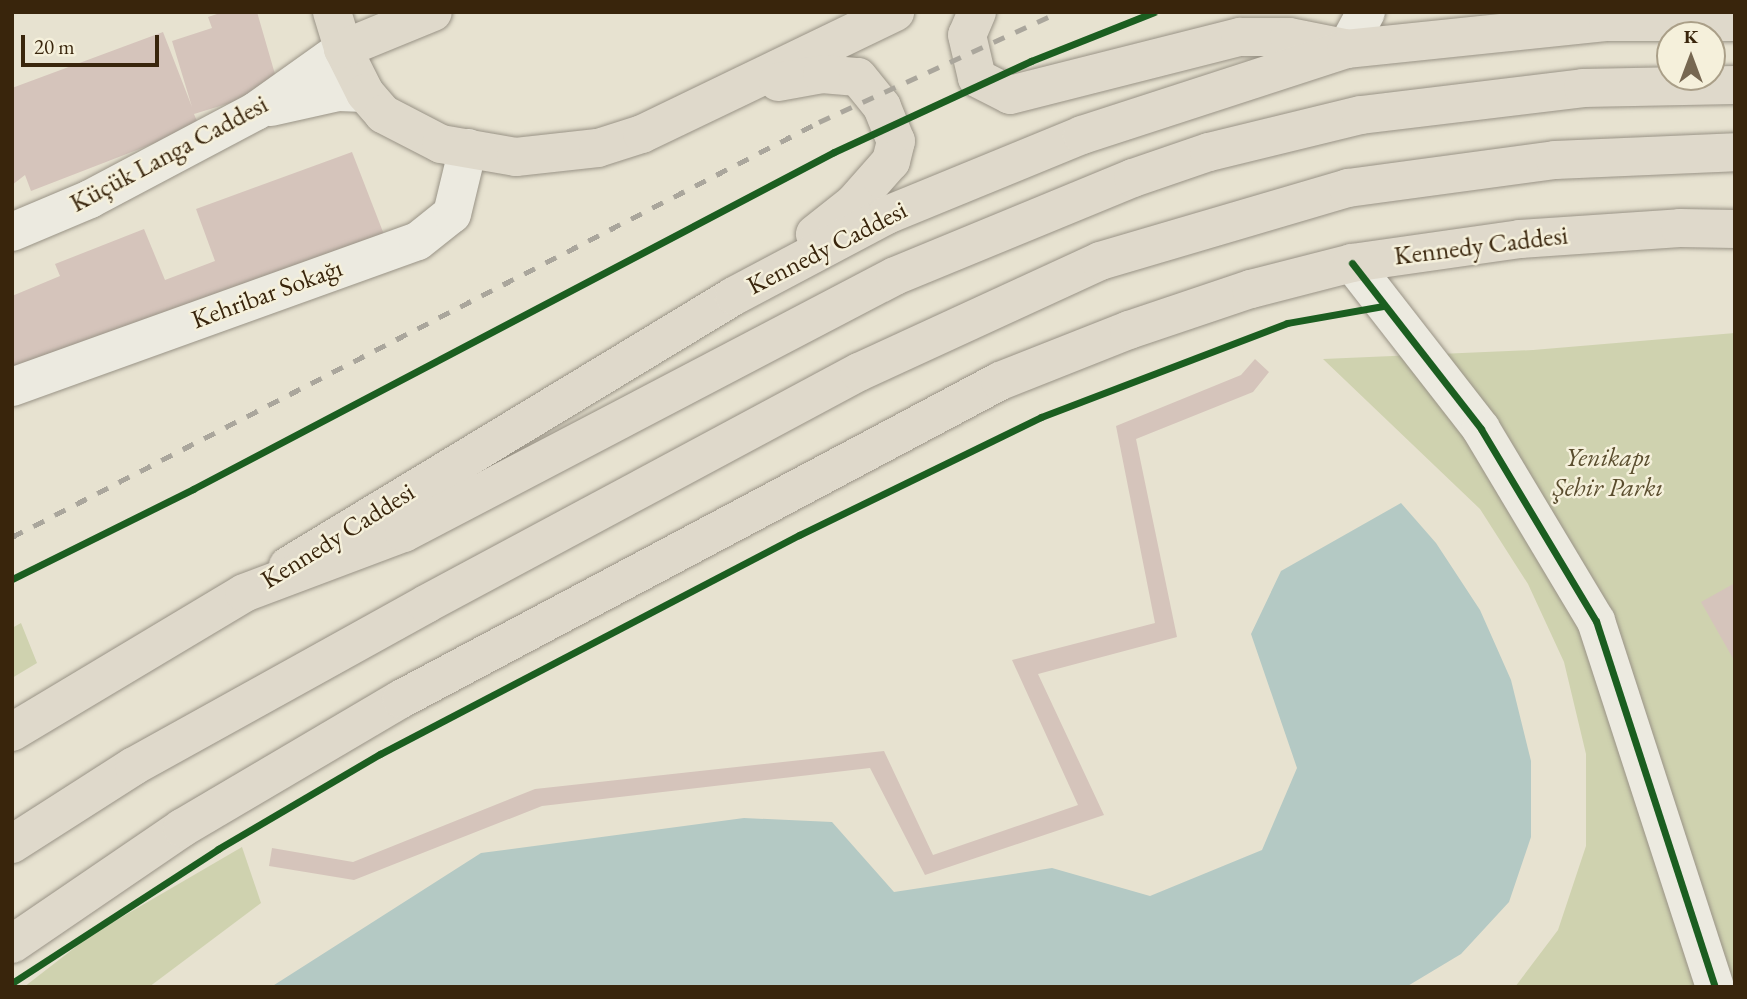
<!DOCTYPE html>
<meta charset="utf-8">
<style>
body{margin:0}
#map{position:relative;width:1747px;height:999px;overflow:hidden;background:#e7e2d0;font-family:"EB Garamond",serif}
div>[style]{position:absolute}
.green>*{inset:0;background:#cfd2af}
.water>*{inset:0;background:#b4c9c4}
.building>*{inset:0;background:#d5c4bb}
.roads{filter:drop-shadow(0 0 2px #999386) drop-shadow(0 0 2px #999386)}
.minor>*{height:38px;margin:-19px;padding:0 19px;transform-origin:19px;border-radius:19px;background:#eceae0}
.major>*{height:38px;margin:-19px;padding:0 19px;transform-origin:19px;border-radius:19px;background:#dfd9cb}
.highway>*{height:38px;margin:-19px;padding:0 19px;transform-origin:19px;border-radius:19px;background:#dfd9cb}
.rail>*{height:5px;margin-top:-2.5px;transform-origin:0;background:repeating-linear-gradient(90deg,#aaa69c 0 12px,transparent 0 24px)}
.cycleway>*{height:7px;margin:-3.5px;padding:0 3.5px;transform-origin:3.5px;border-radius:3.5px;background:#1b5e20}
span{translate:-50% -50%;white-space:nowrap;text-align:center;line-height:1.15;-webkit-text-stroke:5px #f5f0db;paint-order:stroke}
.street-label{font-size:26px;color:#39250c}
.park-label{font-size:26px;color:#5a4d2e;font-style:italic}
.frame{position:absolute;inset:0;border:14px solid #39250c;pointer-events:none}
.north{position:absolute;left:1656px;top:21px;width:70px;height:70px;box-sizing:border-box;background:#f5f0db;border:2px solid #aa9f88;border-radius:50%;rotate:0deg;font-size:19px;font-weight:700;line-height:28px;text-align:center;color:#39250c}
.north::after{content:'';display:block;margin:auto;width:24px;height:32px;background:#766751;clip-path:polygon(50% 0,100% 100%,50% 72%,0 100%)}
.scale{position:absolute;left:21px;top:35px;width:138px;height:32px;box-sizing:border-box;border:4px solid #39250c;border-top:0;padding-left:9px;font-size:21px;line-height:24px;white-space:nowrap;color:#39250c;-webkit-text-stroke:5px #f5f0db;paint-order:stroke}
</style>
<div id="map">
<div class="green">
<div style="clip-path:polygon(1735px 333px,1735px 987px,1515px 987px,1558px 930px,1586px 846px,1586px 754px,1564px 662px,1528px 584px,1480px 509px,1323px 359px,1533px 350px)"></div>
<div style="clip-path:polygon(21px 623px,37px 663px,12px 678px,12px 628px)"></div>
<div style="clip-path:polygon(242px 847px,261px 903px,149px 987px,24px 987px,91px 935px)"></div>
</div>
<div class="water">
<div style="clip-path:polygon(1401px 503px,1436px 543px,1480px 610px,1511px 680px,1531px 761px,1531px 837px,1509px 902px,1461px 954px,1406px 987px,271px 987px,481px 853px,744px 818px,832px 822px,894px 892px,1052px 868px,1150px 896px,1262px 850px,1297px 768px,1251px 634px,1281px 571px)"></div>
</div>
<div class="building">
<div style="clip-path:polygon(223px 12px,257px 12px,279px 88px,194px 114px,199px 126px,31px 191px,25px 175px,12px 185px,12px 88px,163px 32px,192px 107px,172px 41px,212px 28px,208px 17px)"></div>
<div style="clip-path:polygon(352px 152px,390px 250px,12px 384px,12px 296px,60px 276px,55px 264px,144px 229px,165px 280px,215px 261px,196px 209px)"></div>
<div style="clip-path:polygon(1255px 359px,1269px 372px,1253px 392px,1136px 439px,1177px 637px,1038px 674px,1104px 815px,925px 875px,870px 768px,542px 806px,354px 880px,269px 866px,272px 848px,353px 862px,535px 789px,884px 751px,933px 855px,1078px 805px,1012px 660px,1155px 623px,1116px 426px,1241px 375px)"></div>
<div style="clip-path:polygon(1735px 583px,1735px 662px,1701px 602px)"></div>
</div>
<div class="roads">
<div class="minor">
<div style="left:1346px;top:49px;width:42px;rotate:-61.6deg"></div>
<div style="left:271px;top:107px;width:69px;rotate:-12.6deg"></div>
<div style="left:338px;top:92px;width:27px;rotate:2deg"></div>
<div style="left:12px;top:232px;width:85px;rotate:-22.9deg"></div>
<div style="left:90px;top:199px;width:188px;rotate:-27.9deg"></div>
<div style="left:256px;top:111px;width:107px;rotate:-35.5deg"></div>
<div style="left:1352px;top:263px;width:210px;rotate:52.1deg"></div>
<div style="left:1481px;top:429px;width:224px;rotate:59.1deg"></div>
<div style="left:1596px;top:621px;width:385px;rotate:72deg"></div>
<div style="left:12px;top:387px;width:431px;rotate:-19.8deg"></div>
<div style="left:418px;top:241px;width:43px;rotate:-38.5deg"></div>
<div style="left:452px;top:214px;width:68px;rotate:-76.4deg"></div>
</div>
<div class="major">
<div style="left:332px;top:12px;width:39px;rotate:73deg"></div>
<div style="left:343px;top:49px;width:49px;rotate:63.4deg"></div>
<div style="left:365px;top:93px;width:28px;rotate:49deg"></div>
<div style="left:383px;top:114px;width:65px;rotate:27.3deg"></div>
<div style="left:441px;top:144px;width:76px;rotate:9.8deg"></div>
<div style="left:516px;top:157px;width:82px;rotate:-6.3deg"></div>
<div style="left:598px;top:148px;width:46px;rotate:-17.7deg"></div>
<div style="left:642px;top:134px;width:281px;rotate:-25.7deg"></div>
<div style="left:977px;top:12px;width:25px;rotate:113deg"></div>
<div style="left:967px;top:35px;width:44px;rotate:76.9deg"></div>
<div style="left:977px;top:78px;width:37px;rotate:27deg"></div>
<div style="left:1010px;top:95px;width:237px;rotate:-14.2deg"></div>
<div style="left:1240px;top:37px;width:49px"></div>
<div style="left:1289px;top:37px;width:56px;rotate:11.3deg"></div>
<div style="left:343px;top:49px;width:97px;rotate:-22.3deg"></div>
<div style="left:778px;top:82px;width:45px;rotate:-10.3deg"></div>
<div style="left:822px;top:74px;width:36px;rotate:5deg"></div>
<div style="left:858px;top:77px;width:38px;rotate:51deg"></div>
<div style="left:882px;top:107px;width:37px;rotate:68deg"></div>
<div style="left:896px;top:141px;width:21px;rotate:104deg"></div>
<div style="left:891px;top:161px;width:56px;rotate:131.4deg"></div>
<div style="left:854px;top:203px;width:50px;rotate:141.5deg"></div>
<div style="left:288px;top:566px;width:521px;rotate:-31.19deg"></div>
<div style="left:734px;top:296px;width:173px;rotate:-27.9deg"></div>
<div style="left:887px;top:215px;width:211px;rotate:-22.3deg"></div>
<div style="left:1082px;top:135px;width:278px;rotate:-18deg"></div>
<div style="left:1346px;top:49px;width:263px;rotate:-5.9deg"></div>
<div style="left:1608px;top:22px;width:127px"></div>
<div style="left:12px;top:944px;width:206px;rotate:-34.3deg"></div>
<div style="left:182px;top:828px;width:254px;rotate:-30.5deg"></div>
<div style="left:401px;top:699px;width:678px;rotate:-27.96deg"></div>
<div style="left:1000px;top:381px;width:139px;rotate:-21.6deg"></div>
<div style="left:1129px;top:330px;width:129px;rotate:-18.6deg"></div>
<div style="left:1251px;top:289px;width:104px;rotate:-14.4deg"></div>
<div style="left:1352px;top:263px;width:170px;rotate:-8.1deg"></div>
<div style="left:1520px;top:239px;width:160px;rotate:-3.9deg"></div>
<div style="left:1680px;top:228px;width:55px;rotate:1deg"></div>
</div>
<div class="highway">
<div style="left:12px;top:732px;width:270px;rotate:-30.9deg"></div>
<div style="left:244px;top:593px;width:171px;rotate:-20.6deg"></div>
<div style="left:404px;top:533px;width:554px;rotate:-27.63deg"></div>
<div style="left:895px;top:276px;width:257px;rotate:-22.4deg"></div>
<div style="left:1133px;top:178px;width:80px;rotate:-18.9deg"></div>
<div style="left:1209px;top:152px;width:156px;rotate:-13.7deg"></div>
<div style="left:1361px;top:115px;width:224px;rotate:-6.9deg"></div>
<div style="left:1583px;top:88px;width:152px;rotate:-1.1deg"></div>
<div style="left:12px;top:844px;width:145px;rotate:-32.6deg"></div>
<div style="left:134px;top:766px;width:334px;rotate:-29deg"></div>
<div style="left:426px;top:604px;width:491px;rotate:-28.2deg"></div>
<div style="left:859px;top:372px;width:265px;rotate:-24.7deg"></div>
<div style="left:1100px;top:261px;width:259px;rotate:-16.4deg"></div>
<div style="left:1348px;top:188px;width:209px;rotate:-7.7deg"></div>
<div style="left:1555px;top:160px;width:180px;rotate:-2.5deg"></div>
</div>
</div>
<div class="rail">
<div style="left:12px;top:537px;width:907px;rotate:-27.21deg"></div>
<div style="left:819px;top:122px;width:264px;rotate:-24.6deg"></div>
</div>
<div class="cycleway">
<div style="left:1352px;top:263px;width:210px;rotate:52.1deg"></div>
<div style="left:1481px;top:429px;width:224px;rotate:59.1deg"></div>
<div style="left:1596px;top:621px;width:385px;rotate:72deg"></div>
<div style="left:12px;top:579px;width:202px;rotate:-26.4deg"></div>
<div style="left:193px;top:489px;width:724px;rotate:-27.73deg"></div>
<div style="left:834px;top:152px;width:217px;rotate:-24.8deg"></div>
<div style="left:1031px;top:61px;width:132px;rotate:-21.7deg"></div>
<div style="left:12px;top:983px;width:246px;rotate:-33deg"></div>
<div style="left:218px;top:849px;width:188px;rotate:-30.4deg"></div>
<div style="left:380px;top:754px;width:473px;rotate:-27.6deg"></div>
<div style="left:799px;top:535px;width:269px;rotate:-26deg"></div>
<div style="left:1041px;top:417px;width:263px;rotate:-20.9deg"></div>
<div style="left:1287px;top:323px;width:97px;rotate:-10deg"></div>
</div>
<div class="street-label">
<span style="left:169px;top:154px;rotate:-28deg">Küçük Langa Caddesi</span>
<span style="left:1481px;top:246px;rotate:-7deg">Kennedy Caddesi</span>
<span style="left:827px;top:248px;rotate:-27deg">Kennedy Caddesi</span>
<span style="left:267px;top:294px;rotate:-20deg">Kehribar Sokağı</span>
<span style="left:338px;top:536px;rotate:-32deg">Kennedy Caddesi</span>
</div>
<div class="park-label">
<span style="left:1608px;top:473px">Yenikapı<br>Şehir Parkı</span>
</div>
<div class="frame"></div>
<div class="north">K</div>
<div class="scale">20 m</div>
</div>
